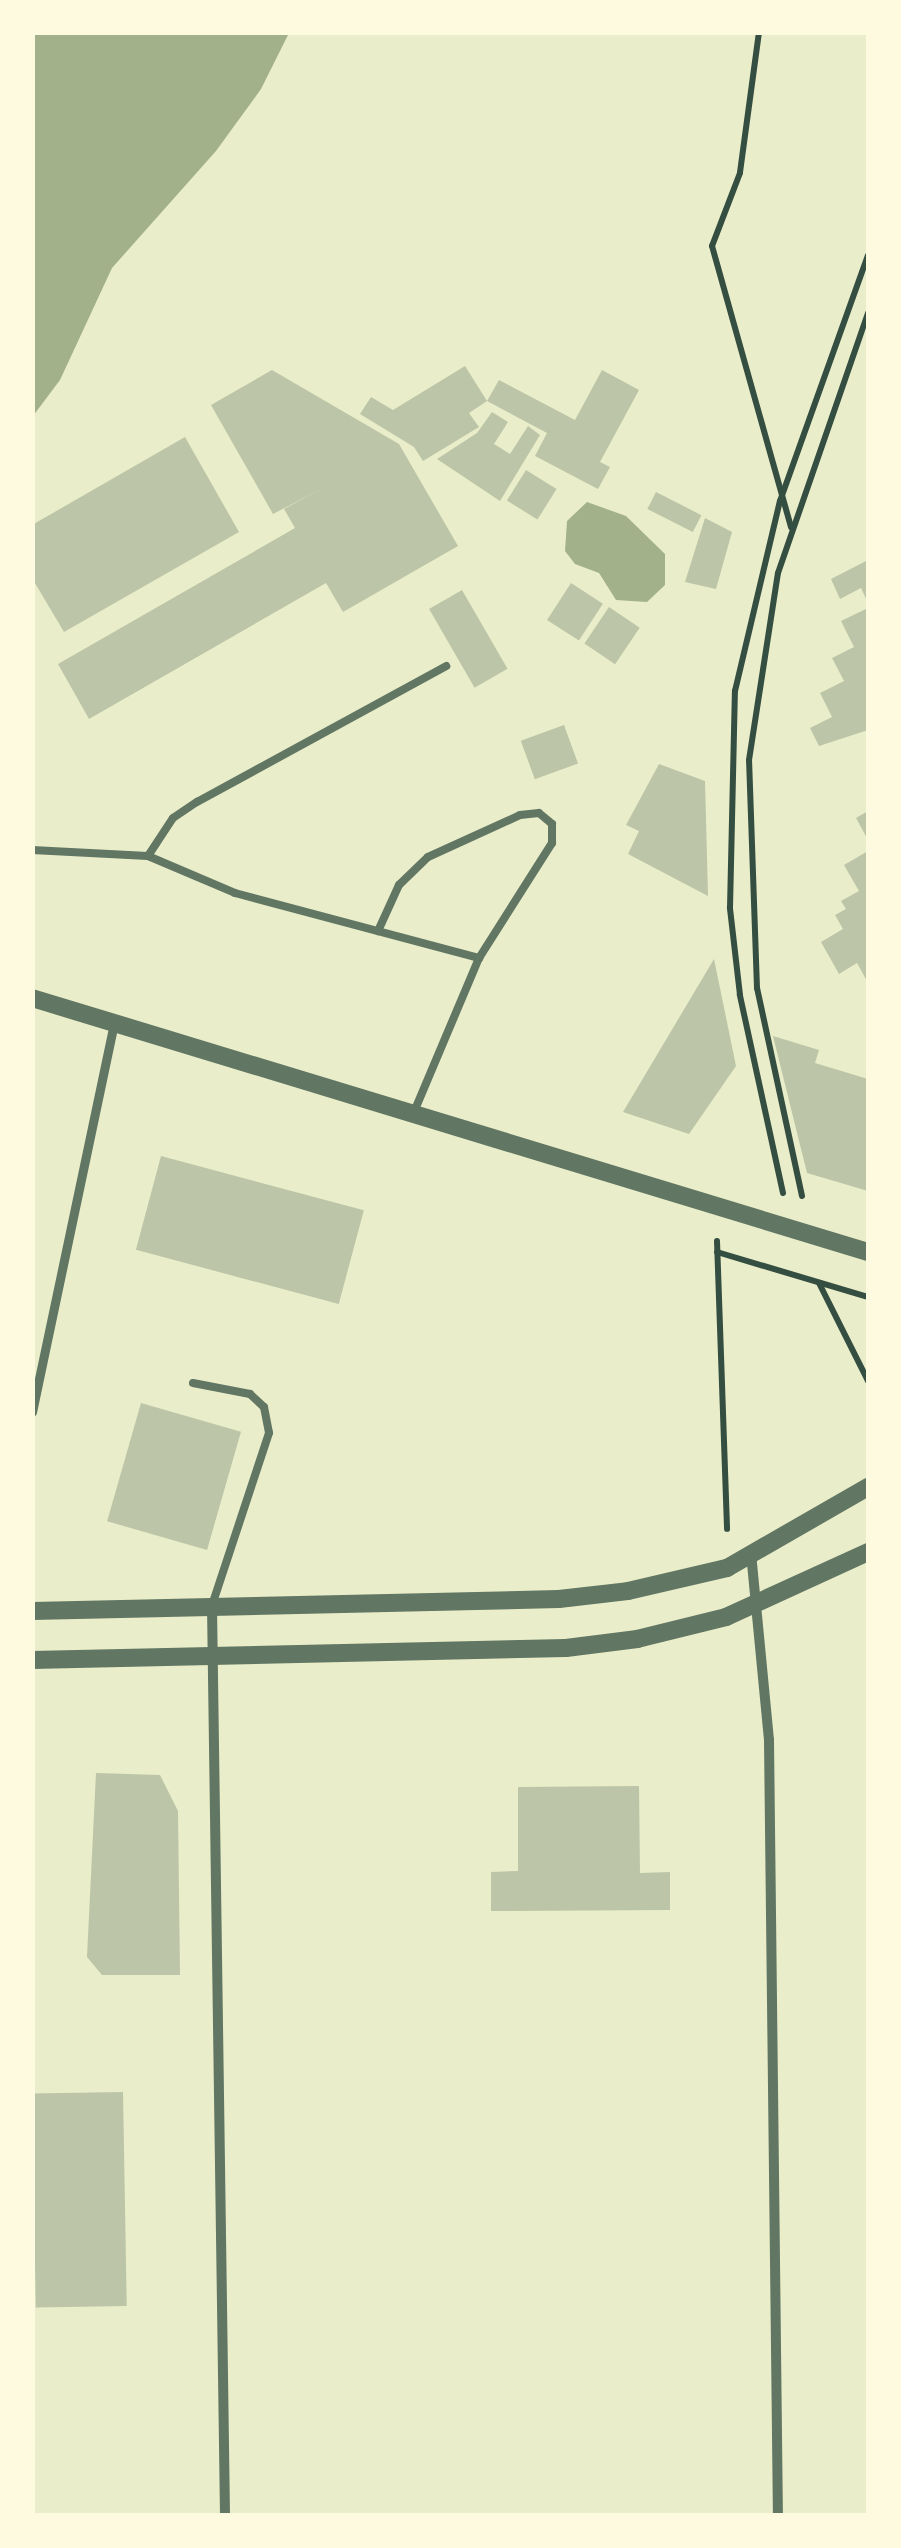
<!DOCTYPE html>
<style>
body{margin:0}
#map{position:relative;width:901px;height:2548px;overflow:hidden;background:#e9edc9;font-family:Karla,sans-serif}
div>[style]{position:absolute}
.water>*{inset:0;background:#a3b18a}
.building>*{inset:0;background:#bcc5a7;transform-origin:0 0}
.path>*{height:6px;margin:-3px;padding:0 3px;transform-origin:3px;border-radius:3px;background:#344e41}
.service>*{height:8px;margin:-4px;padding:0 4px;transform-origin:4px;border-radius:4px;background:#617663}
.pedestrian>*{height:9px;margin:-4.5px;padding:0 4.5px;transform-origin:4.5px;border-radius:4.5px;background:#617663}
.minor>*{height:10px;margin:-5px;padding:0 5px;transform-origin:5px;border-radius:5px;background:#617663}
.tertiary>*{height:18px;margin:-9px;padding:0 9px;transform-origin:9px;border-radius:9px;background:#617663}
span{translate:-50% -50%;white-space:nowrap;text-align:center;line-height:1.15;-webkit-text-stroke:9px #fefae0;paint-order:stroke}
.frame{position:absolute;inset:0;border:35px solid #fefae0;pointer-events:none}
</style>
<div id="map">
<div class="water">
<div style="clip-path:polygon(33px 32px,289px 33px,261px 89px,216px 151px,112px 268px,60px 380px,33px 416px)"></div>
<div style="clip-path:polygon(587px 502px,626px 516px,665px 554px,665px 585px,647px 602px,616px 600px,599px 573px,575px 564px,565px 551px,567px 521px)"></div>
</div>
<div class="building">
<div style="clip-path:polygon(465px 366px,487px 401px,469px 413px,479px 427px,423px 461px,414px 447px,360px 414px,371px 397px,393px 410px)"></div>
<div style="clip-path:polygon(272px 370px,399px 444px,458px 546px,343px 612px,326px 583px,89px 719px,58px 664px,295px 528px,284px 509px,321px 489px,273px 514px,211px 405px)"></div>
<div style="clip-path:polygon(602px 370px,639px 390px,600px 462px,610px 467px,598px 489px,535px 456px,547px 433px,487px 401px,499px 380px,575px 420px)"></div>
<div style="clip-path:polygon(492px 412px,508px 422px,494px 444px,510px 454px,528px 426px,540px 435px,500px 501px,437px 459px,477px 433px)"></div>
<div style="clip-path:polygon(185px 437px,239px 532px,64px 632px,32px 578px,32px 525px)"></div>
<div style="left:526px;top:470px;width:36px;height:36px;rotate:32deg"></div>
<div style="left:656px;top:492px;width:51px;height:19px;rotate:27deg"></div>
<div style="clip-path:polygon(705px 518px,732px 532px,716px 589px,685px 582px)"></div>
<div style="clip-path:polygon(868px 560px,868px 603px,861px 588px,840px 599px,831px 579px)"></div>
<div style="left:571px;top:583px;width:38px;height:44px;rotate:33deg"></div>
<div style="left:462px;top:590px;width:91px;height:38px;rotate:60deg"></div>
<div style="left:609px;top:607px;width:37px;height:44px;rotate:34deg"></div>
<div style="clip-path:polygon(868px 608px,868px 730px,819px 746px,810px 728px,832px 717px,820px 693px,844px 681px,832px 658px,854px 647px,841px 621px)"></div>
<div style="left:564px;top:725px;width:41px;height:46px;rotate:70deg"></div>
<div style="clip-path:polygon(659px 764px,705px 781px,708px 896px,628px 854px,639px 831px,626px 825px)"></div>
<div style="clip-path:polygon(868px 811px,868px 840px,856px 818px)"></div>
<div style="clip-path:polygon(868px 851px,868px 983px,857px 963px,839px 974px,821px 942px,843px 929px,835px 915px,846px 909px,841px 901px,859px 891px,844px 865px)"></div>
<div style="clip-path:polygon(714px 959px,736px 1066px,689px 1134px,623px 1112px)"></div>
<div style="clip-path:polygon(773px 1036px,819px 1050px,815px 1063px,868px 1079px,868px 1191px,807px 1173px)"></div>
<div style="left:161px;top:1156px;width:210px;height:97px;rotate:15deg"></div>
<div style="left:141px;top:1403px;width:104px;height:123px;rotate:16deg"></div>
<div style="clip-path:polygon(96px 1773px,160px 1775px,178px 1811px,180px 1975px,102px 1975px,87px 1957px)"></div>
<div style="clip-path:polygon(639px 1786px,640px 1873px,670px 1872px,670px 1910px,491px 1911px,491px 1872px,518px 1871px,518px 1787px)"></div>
<div style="left:123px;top:2092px;width:214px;height:91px;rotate:89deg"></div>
</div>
<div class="path">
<div style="left:759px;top:32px;width:142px;rotate:97.7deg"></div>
<div style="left:740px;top:173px;width:78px;rotate:111deg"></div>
<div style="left:712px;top:246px;width:292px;rotate:74.3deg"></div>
<div style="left:783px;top:1193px;width:203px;rotate:-102.3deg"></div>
<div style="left:740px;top:995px;width:88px;rotate:-96.6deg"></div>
<div style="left:730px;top:908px;width:217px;rotate:-88.7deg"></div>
<div style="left:735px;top:691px;width:195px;rotate:-76.7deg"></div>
<div style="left:780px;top:501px;width:261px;rotate:-70.3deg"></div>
<div style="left:802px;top:1196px;width:213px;rotate:-102.2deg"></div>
<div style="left:757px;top:988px;width:228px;rotate:-92deg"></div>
<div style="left:749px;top:760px;width:189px;rotate:-81.2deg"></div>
<div style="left:778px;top:573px;width:275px;rotate:-70.9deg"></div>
<div style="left:717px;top:1241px;width:288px;rotate:88deg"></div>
<div style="left:717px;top:1252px;width:158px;rotate:16.6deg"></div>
<div style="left:819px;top:1283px;width:110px;rotate:63.4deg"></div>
</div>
<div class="service">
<div style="left:32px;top:850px;width:116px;rotate:3deg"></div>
<div style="left:148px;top:856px;width:95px;rotate:23deg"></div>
<div style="left:235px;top:893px;width:253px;rotate:14.9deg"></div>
<div style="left:479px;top:958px;width:167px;rotate:112.9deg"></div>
<div style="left:148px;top:856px;width:45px;rotate:-56.7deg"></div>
<div style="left:173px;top:818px;width:29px;rotate:-34deg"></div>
<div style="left:197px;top:802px;width:284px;rotate:-28.6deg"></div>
<div style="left:378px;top:931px;width:51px;rotate:-65.5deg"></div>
<div style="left:399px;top:885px;width:40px;rotate:-44deg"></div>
<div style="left:428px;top:857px;width:101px;rotate:-24.5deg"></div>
<div style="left:520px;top:815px;width:19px;rotate:-6deg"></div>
<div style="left:539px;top:813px;width:17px;rotate:40deg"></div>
<div style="left:552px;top:824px;width:19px;rotate:90deg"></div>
<div style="left:552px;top:843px;width:136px;rotate:122.4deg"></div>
<div style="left:193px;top:1383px;width:58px;rotate:10.9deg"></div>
<div style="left:250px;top:1394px;width:19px;rotate:43deg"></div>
<div style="left:264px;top:1407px;width:26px;rotate:79deg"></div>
<div style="left:269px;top:1433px;width:181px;rotate:108.3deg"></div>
</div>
<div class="pedestrian">
<div style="left:32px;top:1412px;width:398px;rotate:-78.1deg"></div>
</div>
<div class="minor">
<div style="left:751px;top:1553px;width:188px;rotate:84.5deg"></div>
<div style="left:769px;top:1740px;width:776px;rotate:89.34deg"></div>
<div style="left:212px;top:1606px;width:910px;rotate:89.18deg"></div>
</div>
<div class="tertiary">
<div style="left:32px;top:998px;width:874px;rotate:16.9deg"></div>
<div style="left:32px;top:1611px;width:527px;rotate:-1.3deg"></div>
<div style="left:559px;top:1599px;width:69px;rotate:-6.6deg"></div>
<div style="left:628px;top:1591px;width:102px;rotate:-13.1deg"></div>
<div style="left:727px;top:1568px;width:163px;rotate:-29.9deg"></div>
<div style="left:32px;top:1660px;width:534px;rotate:-1.29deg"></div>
<div style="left:566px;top:1648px;width:72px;rotate:-7.2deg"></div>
<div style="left:637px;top:1639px;width:92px;rotate:-13.9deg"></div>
<div style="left:726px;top:1617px;width:156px;rotate:-24.6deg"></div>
</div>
<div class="frame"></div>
</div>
